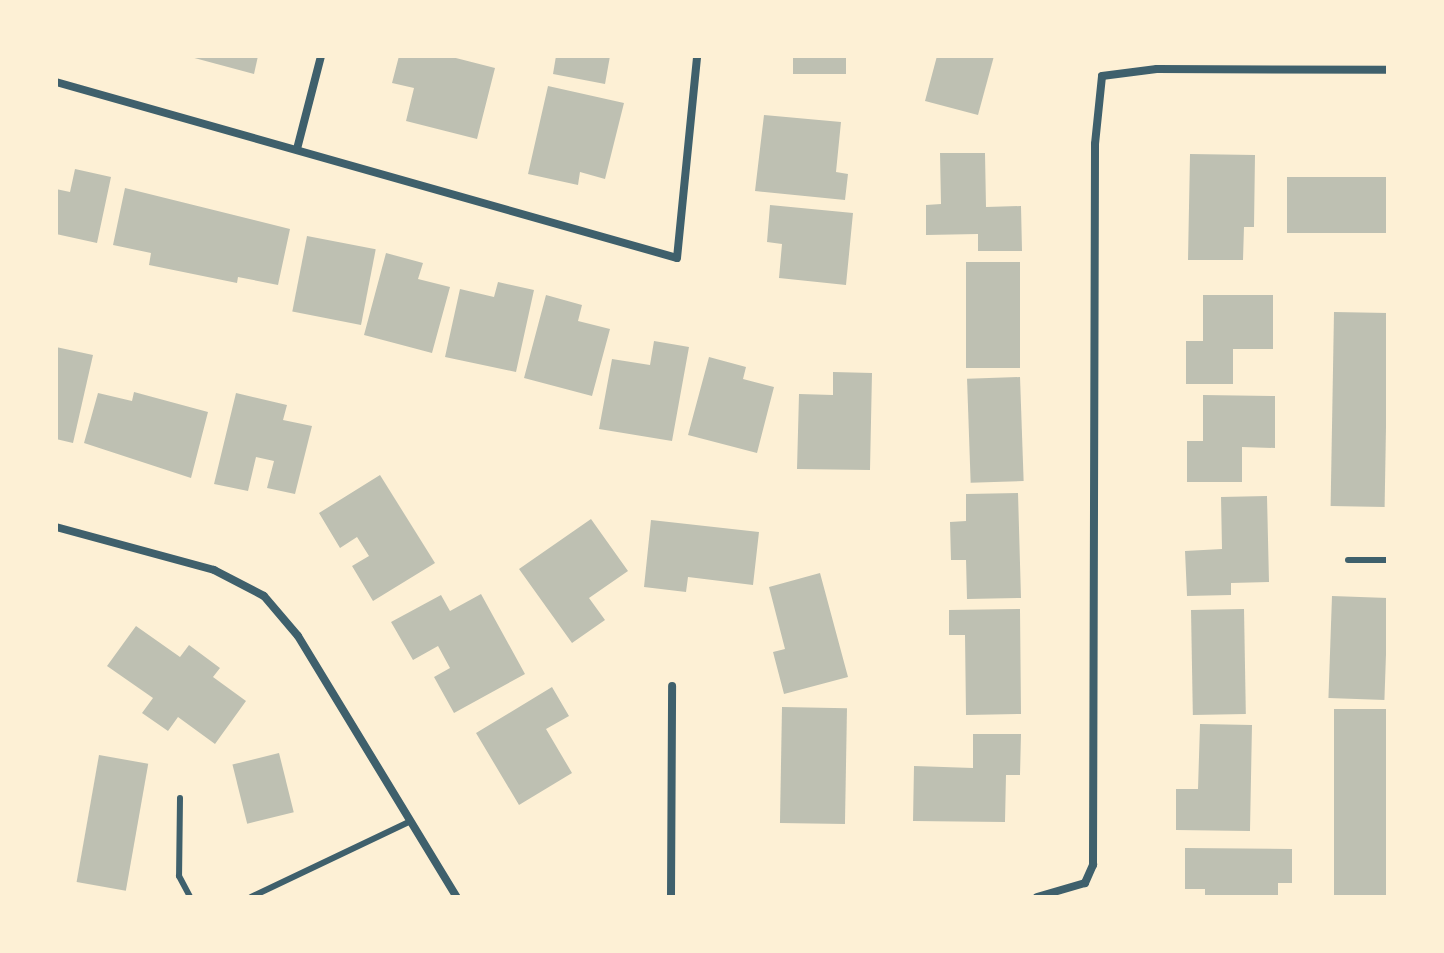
<!DOCTYPE html>
<style>
body{margin:0}
#map{position:relative;width:1444px;height:953px;overflow:hidden;background:#fdf0d5;font-family:Figtree,sans-serif}
div>[style]{position:absolute}
.building>*{inset:0;background:#bec0b2;transform-origin:0 0}
.service>*{height:6px;margin:-3px;padding:0 3px;transform-origin:3px;border-radius:3px;background:#3f606c}
.minor>*{height:8px;margin:-4px;padding:0 4px;transform-origin:4px;border-radius:4px;background:#3f606c}
span{translate:-50% -50%;white-space:nowrap;text-align:center;line-height:1.15;-webkit-text-stroke:6px #fdf0d5;paint-order:stroke}
.frame{position:absolute;inset:0;border:58px solid #fdf0d5;pointer-events:none}
</style>
<div id="map">
<div class="building">
<div style="clip-path:polygon(187px 56px,258px 56px,254px 74px)"></div>
<div style="clip-path:polygon(399px 56px,448px 56px,495px 68px,477px 139px,406px 121px,414px 88px,392px 83px)"></div>
<div style="clip-path:polygon(556px 56px,610px 56px,605px 84px,553px 74px)"></div>
<div style="left:793px;top:56px;width:53px;height:18px"></div>
<div style="clip-path:polygon(937px 56px,994px 56px,978px 115px,925px 101px)"></div>
<div style="clip-path:polygon(548px 86px,624px 103px,605px 179px,580px 172px,578px 185px,528px 174px)"></div>
<div style="clip-path:polygon(764px 115px,841px 122px,836px 172px,848px 174px,845px 200px,755px 191px)"></div>
<div style="clip-path:polygon(940px 153px,985px 153px,986px 207px,1021px 206px,1022px 251px,978px 251px,978px 234px,926px 235px,926px 205px,941px 204px)"></div>
<div style="clip-path:polygon(1190px 154px,1255px 155px,1254px 227px,1244px 227px,1243px 260px,1188px 260px)"></div>
<div style="clip-path:polygon(75px 169px,111px 177px,97px 243px,56px 234px,56px 189px,70px 192px)"></div>
<div style="left:1388px;top:177px;width:56px;height:101px;rotate:90deg"></div>
<div style="clip-path:polygon(125px 188px,290px 229px,278px 285px,238px 277px,237px 283px,149px 265px,151px 253px,113px 245px)"></div>
<div style="clip-path:polygon(770px 205px,853px 213px,846px 285px,779px 278px,782px 244px,767px 242px)"></div>
<div style="left:307px;top:236px;width:70px;height:77px;rotate:11deg"></div>
<div style="clip-path:polygon(386px 253px,423px 263px,418px 279px,450px 287px,432px 353px,364px 335px)"></div>
<div style="left:966px;top:262px;width:54px;height:106px"></div>
<div style="clip-path:polygon(498px 282px,534px 290px,516px 372px,445px 357px,460px 289px,494px 297px)"></div>
<div style="clip-path:polygon(546px 295px,582px 305px,578px 321px,610px 329px,592px 396px,524px 378px)"></div>
<div style="clip-path:polygon(1203px 295px,1273px 295px,1273px 349px,1233px 349px,1233px 384px,1186px 384px,1186px 341px,1203px 341px)"></div>
<div style="left:1334px;top:312px;width:54px;height:194px;rotate:1deg"></div>
<div style="clip-path:polygon(654px 341px,689px 347px,672px 441px,599px 429px,612px 359px,650px 365px)"></div>
<div style="clip-path:polygon(56px 347px,93px 355px,73px 443px,56px 439px)"></div>
<div style="clip-path:polygon(709px 357px,746px 367px,743px 379px,774px 387px,757px 453px,688px 435px)"></div>
<div style="clip-path:polygon(833px 372px,872px 373px,870px 470px,797px 469px,799px 394px,833px 395px)"></div>
<div style="left:1020px;top:377px;width:104px;height:53px;rotate:88deg"></div>
<div style="clip-path:polygon(134px 392px,208px 412px,191px 478px,84px 443px,98px 393px,132px 401px)"></div>
<div style="clip-path:polygon(236px 393px,287px 405px,283px 420px,312px 426px,295px 494px,267px 488px,274px 461px,256px 457px,248px 491px,214px 484px)"></div>
<div style="clip-path:polygon(1203px 395px,1275px 396px,1275px 448px,1242px 447px,1242px 482px,1187px 482px,1187px 441px,1203px 441px)"></div>
<div style="clip-path:polygon(380px 475px,435px 563px,373px 601px,352px 566px,369px 556px,357px 537px,340px 548px,319px 513px)"></div>
<div style="clip-path:polygon(1018px 493px,1021px 598px,967px 599px,966px 560px,951px 560px,950px 522px,966px 521px,966px 494px)"></div>
<div style="clip-path:polygon(1267px 496px,1269px 582px,1231px 583px,1231px 595px,1187px 596px,1185px 551px,1222px 549px,1221px 497px)"></div>
<div style="clip-path:polygon(591px 519px,628px 571px,589px 598px,605px 620px,572px 643px,519px 569px)"></div>
<div style="clip-path:polygon(651px 520px,759px 532px,753px 585px,688px 577px,686px 592px,644px 587px)"></div>
<div style="clip-path:polygon(820px 573px,848px 677px,784px 694px,773px 652px,785px 649px,769px 587px)"></div>
<div style="clip-path:polygon(481px 594px,525px 674px,454px 713px,434px 677px,450px 668px,438px 646px,413px 660px,391px 622px,441px 595px,450px 611px)"></div>
<div style="left:1332px;top:596px;width:56px;height:102px;rotate:2deg"></div>
<div style="clip-path:polygon(1020px 609px,1021px 714px,966px 715px,965px 635px,949px 635px,949px 610px)"></div>
<div style="left:1244px;top:609px;width:105px;height:53px;rotate:89deg"></div>
<div style="clip-path:polygon(136px 626px,180px 657px,189px 645px,220px 668px,213px 677px,246px 701px,215px 744px,178px 717px,168px 731px,142px 713px,153px 698px,107px 666px)"></div>
<div style="clip-path:polygon(552px 687px,569px 716px,546px 729px,572px 773px,519px 805px,476px 733px)"></div>
<div style="left:782px;top:707px;width:65px;height:116px;rotate:1deg"></div>
<div style="left:1334px;top:709px;width:54px;height:188px"></div>
<div style="clip-path:polygon(1200px 724px,1252px 725px,1250px 831px,1176px 830px,1176px 789px,1198px 789px)"></div>
<div style="clip-path:polygon(973px 734px,1021px 734px,1020px 775px,1006px 775px,1005px 822px,913px 821px,914px 766px,973px 768px)"></div>
<div style="left:279px;top:753px;width:61px;height:48px;rotate:76deg"></div>
<div style="left:99px;top:755px;width:50px;height:129px;rotate:10deg"></div>
<div style="clip-path:polygon(1185px 848px,1292px 849px,1292px 883px,1278px 883px,1278px 897px,1205px 897px,1205px 889px,1185px 889px)"></div>
</div>
<div class="service">
<div style="left:1348px;top:560px;width:40px"></div>
<div style="left:180px;top:798px;width:78px;rotate:90.7deg"></div>
<div style="left:179px;top:876px;width:24px;rotate:62deg"></div>
<div style="left:251px;top:897px;width:177px;rotate:-25.4deg"></div>
</div>
<div class="minor">
<div style="left:56px;top:82px;width:645px;rotate:15.82deg"></div>
<div style="left:677px;top:258px;width:203px;rotate:-84.3deg"></div>
<div style="left:297px;top:149px;width:96px;rotate:-75.5deg"></div>
<div style="left:56px;top:527px;width:164px;rotate:15.2deg"></div>
<div style="left:214px;top:570px;width:56px;rotate:27.5deg"></div>
<div style="left:264px;top:596px;width:52px;rotate:49.6deg"></div>
<div style="left:298px;top:636px;width:306px;rotate:58.7deg"></div>
<div style="left:671px;top:897px;width:211px;rotate:-89.7deg"></div>
<div style="left:1037px;top:897px;width:50px;rotate:-16.3deg"></div>
<div style="left:1085px;top:883px;width:20px;rotate:-66deg"></div>
<div style="left:1093px;top:865px;width:721px;rotate:-89.84deg"></div>
<div style="left:1095px;top:144px;width:68px;rotate:-84.1deg"></div>
<div style="left:1102px;top:76px;width:55px;rotate:-7.3deg"></div>
<div style="left:1157px;top:69px;width:231px;rotate:0.2deg"></div>
</div>
<div class="frame"></div>
</div>
